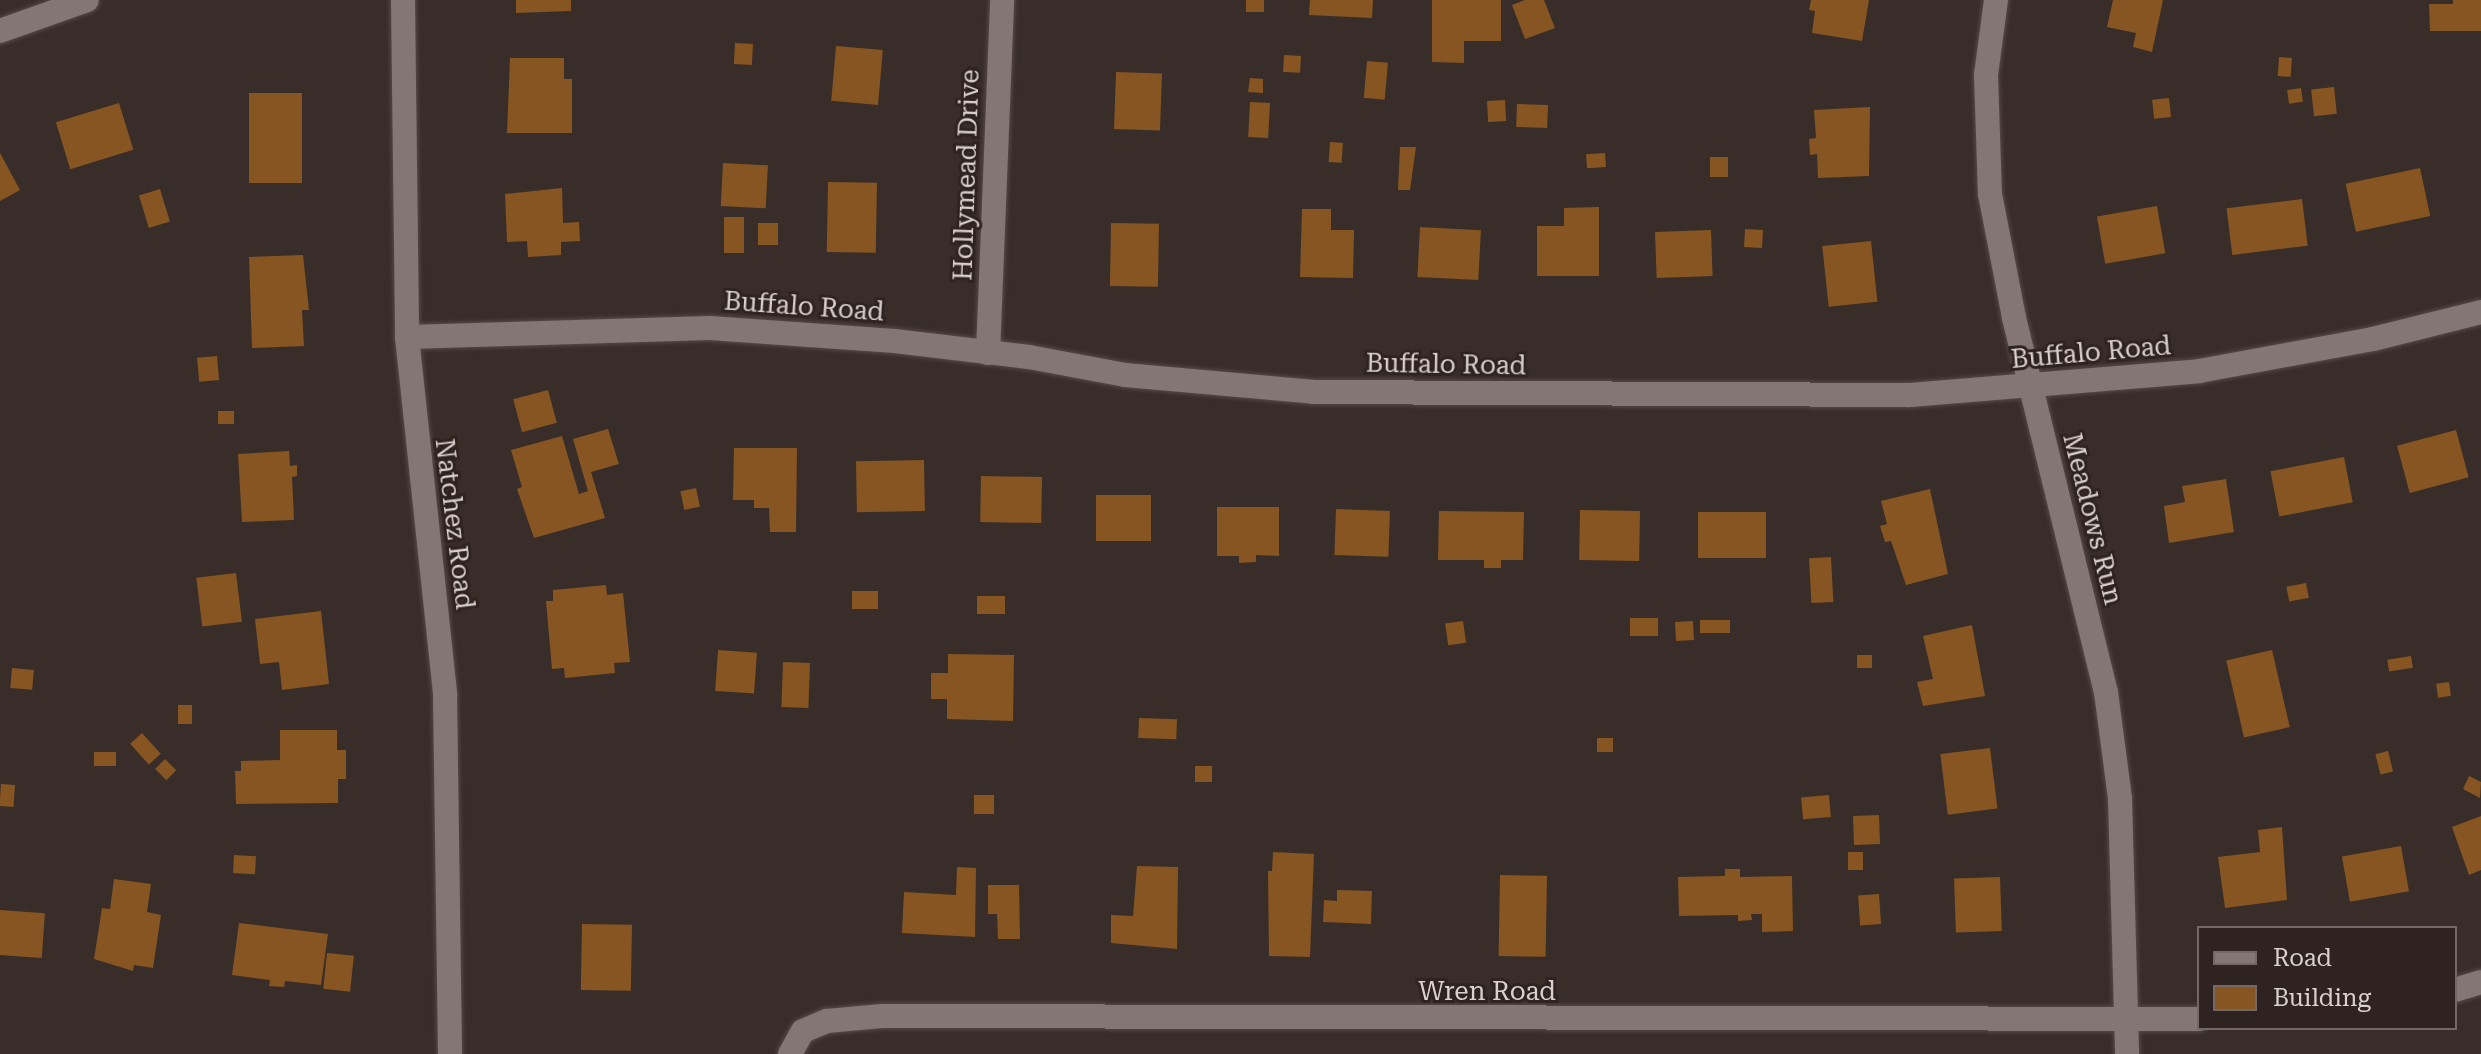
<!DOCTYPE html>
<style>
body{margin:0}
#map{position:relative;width:2481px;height:1054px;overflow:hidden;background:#392d29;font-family:"Roboto Serif",serif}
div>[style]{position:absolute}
.building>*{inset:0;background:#865522;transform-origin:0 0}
.roads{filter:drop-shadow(0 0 2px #544a47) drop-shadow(0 0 2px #544a47)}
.minor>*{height:24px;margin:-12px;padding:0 12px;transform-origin:12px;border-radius:12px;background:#847672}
span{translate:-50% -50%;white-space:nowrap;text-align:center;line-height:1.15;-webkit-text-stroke:6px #2e2320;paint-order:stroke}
.street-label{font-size:26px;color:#d9d1cf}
.legend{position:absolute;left:2197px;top:926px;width:260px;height:104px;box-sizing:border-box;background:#2e2320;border:2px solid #726966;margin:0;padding:10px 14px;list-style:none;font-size:24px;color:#d9d1cf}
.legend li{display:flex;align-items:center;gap:16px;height:40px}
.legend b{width:40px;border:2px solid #726966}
</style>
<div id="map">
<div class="building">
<div style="clip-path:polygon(516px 0,571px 0,571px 11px,516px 13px)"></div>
<div style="left:1246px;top:0;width:18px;height:12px"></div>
<div style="clip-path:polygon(1310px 0,1373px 0,1372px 18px,1309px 15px)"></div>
<div style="clip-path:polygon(1432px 0,1501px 0,1501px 41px,1464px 41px,1464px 63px,1432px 62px)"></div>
<div style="clip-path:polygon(1525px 0,1544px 0,1555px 28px,1525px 39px,1512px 5px)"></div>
<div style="clip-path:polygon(1811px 0,1869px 0,1862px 41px,1812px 33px,1815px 11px,1809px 10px)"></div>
<div style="clip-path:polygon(2113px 0,2163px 0,2152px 52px,2133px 47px,2136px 33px,2107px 27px)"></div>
<div style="clip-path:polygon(2453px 0,2481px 0,2481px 31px,2430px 31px,2429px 4px,2453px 4px)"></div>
<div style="left:735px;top:43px;width:18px;height:21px;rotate:3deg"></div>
<div style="left:836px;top:46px;width:47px;height:55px;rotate:5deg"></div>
<div style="left:1284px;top:55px;width:17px;height:17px;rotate:3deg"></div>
<div style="left:2279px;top:57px;width:13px;height:19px;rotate:4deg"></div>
<div style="clip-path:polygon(510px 58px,564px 58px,564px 79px,572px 79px,572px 133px,507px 133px)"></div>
<div style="left:1367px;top:61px;width:21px;height:37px;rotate:5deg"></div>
<div style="left:1116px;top:72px;width:46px;height:57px;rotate:2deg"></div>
<div style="clip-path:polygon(1250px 78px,1263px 79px,1263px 93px,1248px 92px)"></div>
<div style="left:2334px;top:87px;width:27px;height:23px;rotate:84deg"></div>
<div style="left:2301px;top:88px;width:14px;height:14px;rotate:82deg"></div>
<div style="left:249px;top:93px;width:53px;height:90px"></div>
<div style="left:2169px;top:98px;width:19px;height:17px;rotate:84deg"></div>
<div style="left:1505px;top:100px;width:21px;height:18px;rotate:87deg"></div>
<div style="left:1250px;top:102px;width:20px;height:35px;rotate:3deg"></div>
<div style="left:119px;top:103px;width:49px;height:66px;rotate:73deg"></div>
<div style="left:1517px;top:104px;width:31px;height:23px;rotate:2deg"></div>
<div style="clip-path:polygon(1870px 107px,1869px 176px,1818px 178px,1817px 154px,1810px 155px,1809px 139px,1816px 138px,1814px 110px)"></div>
<div style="left:1330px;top:142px;width:13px;height:20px;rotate:4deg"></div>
<div style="clip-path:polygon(1400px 147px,1416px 147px,1410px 190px,1398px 190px)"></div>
<div style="clip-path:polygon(0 153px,20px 190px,0 201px)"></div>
<div style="left:1605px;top:153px;width:14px;height:19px;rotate:86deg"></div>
<div style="left:1710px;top:157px;width:18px;height:20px"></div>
<div style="left:723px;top:163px;width:45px;height:43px;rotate:3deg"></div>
<div style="left:2420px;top:168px;width:49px;height:76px;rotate:78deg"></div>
<div style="left:828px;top:182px;width:49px;height:70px;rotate:1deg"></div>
<div style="clip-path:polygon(562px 188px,563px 223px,579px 222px,580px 241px,561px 242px,561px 255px,528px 257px,527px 241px,507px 242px,505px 194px)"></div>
<div style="left:160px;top:189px;width:34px;height:22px;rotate:73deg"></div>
<div style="left:2302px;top:199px;width:47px;height:76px;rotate:83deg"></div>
<div style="left:2157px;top:206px;width:48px;height:61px;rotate:80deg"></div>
<div style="clip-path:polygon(1599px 207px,1599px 276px,1537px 276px,1537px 226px,1564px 226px,1564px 208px)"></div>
<div style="clip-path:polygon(1302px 209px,1331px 209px,1331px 230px,1354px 230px,1353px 278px,1300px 277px)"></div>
<div style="left:744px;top:217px;width:36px;height:20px;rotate:90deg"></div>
<div style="left:758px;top:223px;width:20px;height:22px"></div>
<div style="left:1111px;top:223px;width:48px;height:63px;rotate:1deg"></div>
<div style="left:1420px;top:227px;width:61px;height:50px;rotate:3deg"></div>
<div style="left:1745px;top:229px;width:18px;height:18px;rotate:3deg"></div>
<div style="left:1711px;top:230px;width:46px;height:56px;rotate:88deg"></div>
<div style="left:1871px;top:241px;width:61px;height:49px;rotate:84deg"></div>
<div style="clip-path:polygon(303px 255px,309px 310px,302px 310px,304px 346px,252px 348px,249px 257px)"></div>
<div style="left:217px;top:356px;width:24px;height:20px;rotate:85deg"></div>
<div style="left:548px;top:390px;width:34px;height:36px;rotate:75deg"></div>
<div style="left:234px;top:411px;width:13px;height:16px;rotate:90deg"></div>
<div style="clip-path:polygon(608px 429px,619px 464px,591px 472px,605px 518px,534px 538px,517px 489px,522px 487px,511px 450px,562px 436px,579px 494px,588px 491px,573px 439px)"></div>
<div style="left:2456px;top:430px;width:49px;height:61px;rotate:75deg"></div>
<div style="clip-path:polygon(734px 448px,797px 448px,796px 532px,770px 532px,769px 508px,754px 508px,754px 500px,733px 500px)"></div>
<div style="clip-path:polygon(289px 451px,290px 466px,297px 465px,297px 476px,292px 477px,294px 520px,242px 522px,238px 454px)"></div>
<div style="left:2344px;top:457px;width:46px;height:75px;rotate:79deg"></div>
<div style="left:924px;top:460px;width:51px;height:68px;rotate:89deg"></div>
<div style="left:981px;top:476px;width:61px;height:46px;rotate:1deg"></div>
<div style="clip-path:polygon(2226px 479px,2234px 532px,2169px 543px,2164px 506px,2185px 502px,2182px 486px)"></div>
<div style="left:696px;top:488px;width:19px;height:16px;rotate:78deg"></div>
<div style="clip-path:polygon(1930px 489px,1948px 574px,1906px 585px,1891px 541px,1885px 542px,1880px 526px,1887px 524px,1881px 501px)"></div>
<div style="left:1096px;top:495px;width:55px;height:46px"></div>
<div style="clip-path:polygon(1217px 507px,1279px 507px,1279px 556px,1256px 555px,1256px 562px,1239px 563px,1239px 556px,1217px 556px)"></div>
<div style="left:1336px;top:509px;width:54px;height:46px;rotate:2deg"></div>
<div style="left:1580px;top:510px;width:60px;height:50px;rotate:1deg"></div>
<div style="clip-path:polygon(1439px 511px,1524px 512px,1523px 560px,1501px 560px,1501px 568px,1484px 568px,1484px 560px,1438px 560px)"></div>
<div style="left:1698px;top:512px;width:68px;height:46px"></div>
<div style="left:1831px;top:557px;width:45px;height:22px;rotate:87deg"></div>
<div style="left:236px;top:573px;width:49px;height:40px;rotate:83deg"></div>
<div style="left:2306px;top:583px;width:15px;height:20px;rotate:79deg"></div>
<div style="clip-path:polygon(606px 585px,607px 595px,623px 593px,630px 662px,614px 663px,615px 673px,565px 678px,564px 668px,552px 669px,546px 601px,553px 601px,553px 590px)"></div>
<div style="left:878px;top:591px;width:18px;height:26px;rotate:90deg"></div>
<div style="left:977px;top:596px;width:28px;height:18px"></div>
<div style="clip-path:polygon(321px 611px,329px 684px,282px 690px,279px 662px,260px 664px,255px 619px)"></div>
<div style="left:1658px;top:618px;width:18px;height:28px;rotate:90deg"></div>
<div style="left:1700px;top:620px;width:30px;height:13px"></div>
<div style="left:1463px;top:621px;width:22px;height:18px;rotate:82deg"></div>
<div style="left:1693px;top:621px;width:19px;height:18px;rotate:87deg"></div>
<div style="clip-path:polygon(1972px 625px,1985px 696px,1923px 706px,1917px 682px,1933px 679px,1923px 636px)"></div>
<div style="left:718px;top:650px;width:39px;height:41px;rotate:4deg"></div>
<div style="left:2272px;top:650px;width:79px;height:47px;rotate:77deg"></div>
<div style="clip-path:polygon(948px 654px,1014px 655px,1013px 721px,947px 719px,947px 699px,931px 699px,931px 673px,948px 673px)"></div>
<div style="left:1857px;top:655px;width:15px;height:13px"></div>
<div style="left:2411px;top:656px;width:12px;height:24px;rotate:81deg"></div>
<div style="left:783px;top:662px;width:27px;height:45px;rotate:2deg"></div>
<div style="left:12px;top:668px;width:22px;height:20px;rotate:5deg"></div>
<div style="left:2449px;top:682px;width:14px;height:13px;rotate:82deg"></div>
<div style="left:178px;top:705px;width:14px;height:19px"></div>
<div style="left:1139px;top:718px;width:38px;height:20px;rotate:2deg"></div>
<div style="clip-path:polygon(280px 730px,337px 730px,337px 750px,346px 750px,346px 779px,338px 779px,338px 803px,236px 804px,235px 771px,241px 771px,241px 761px,280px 760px)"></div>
<div style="left:142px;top:733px;width:28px;height:16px;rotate:48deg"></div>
<div style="left:1597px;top:738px;width:16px;height:14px"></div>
<div style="left:1990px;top:748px;width:61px;height:50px;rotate:83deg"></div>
<div style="left:2388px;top:751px;width:21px;height:13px;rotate:76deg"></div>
<div style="left:94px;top:752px;width:22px;height:14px"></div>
<div style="left:165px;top:759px;width:16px;height:14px;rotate:45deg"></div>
<div style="left:1195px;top:766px;width:17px;height:16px"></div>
<div style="clip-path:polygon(2469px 776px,2481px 782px,2480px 798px,2463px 789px)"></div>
<div style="left:1px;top:784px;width:14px;height:22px;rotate:4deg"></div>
<div style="left:974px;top:795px;width:20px;height:19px"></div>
<div style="left:1829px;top:795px;width:22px;height:28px;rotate:85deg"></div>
<div style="left:1879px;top:815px;width:29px;height:26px;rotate:88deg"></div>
<div style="clip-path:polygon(2481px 816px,2481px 870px,2469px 875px,2452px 827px)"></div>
<div style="clip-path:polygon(2282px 827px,2287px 900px,2225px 908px,2218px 857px,2260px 852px,2258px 830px)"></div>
<div style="left:2401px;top:846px;width:46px;height:60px;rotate:80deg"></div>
<div style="clip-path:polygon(1273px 852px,1314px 854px,1310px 957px,1269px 956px,1268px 871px,1272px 871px)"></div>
<div style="left:1848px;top:852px;width:15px;height:18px"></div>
<div style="left:234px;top:855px;width:22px;height:18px;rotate:3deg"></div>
<div style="clip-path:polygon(1137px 866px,1178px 867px,1177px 949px,1111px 943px,1111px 915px,1133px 916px)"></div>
<div style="clip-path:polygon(957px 867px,976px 868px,975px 937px,902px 933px,904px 892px,956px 895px)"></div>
<div style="clip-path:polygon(1725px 869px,1740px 869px,1740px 877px,1792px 876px,1793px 931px,1762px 932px,1762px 914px,1751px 914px,1752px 920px,1738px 921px,1738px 915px,1679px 916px,1678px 877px,1725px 876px)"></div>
<div style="left:1500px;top:875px;width:47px;height:81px;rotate:1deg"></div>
<div style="left:2000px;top:877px;width:54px;height:46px;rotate:88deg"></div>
<div style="clip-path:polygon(114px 879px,151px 884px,147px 912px,161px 915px,153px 968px,134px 965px,133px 971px,94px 959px,102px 908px,110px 909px)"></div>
<div style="clip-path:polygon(988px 885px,1019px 885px,1020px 939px,998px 939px,997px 914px,988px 914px)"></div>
<div style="clip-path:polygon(1337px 890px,1372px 891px,1371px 924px,1323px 922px,1324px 900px,1337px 901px)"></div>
<div style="left:1879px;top:894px;width:30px;height:21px;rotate:86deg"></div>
<div style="left:0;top:910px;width:45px;height:45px;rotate:4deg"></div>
<div style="clip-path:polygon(239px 923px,328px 934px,321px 985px,285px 981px,284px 987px,269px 986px,270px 980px,232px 975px)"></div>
<div style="left:582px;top:924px;width:50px;height:66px;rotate:1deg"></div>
<div style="left:327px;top:953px;width:27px;height:36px;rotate:6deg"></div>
</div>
<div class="roads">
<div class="minor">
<div style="left:403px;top:0;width:337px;rotate:89.3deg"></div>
<div style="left:407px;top:337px;width:359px;rotate:83.9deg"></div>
<div style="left:445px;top:694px;width:360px;rotate:89.2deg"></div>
<div style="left:1996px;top:0;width:76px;rotate:97.6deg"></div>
<div style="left:1986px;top:75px;width:119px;rotate:88.1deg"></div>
<div style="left:1990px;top:194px;width:126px;rotate:79deg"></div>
<div style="left:2014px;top:318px;width:385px;rotate:76.2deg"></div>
<div style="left:2106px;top:692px;width:108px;rotate:82.5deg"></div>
<div style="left:2120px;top:799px;width:255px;rotate:88.4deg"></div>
<div style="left:0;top:31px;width:92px;rotate:-19.6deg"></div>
<div style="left:407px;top:337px;width:303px;rotate:-1.7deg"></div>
<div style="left:710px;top:328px;width:185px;rotate:4deg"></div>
<div style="left:895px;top:341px;width:135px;rotate:6.8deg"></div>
<div style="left:1029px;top:357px;width:98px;rotate:10.6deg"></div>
<div style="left:1125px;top:375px;width:190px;rotate:5.1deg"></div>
<div style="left:1314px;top:392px;width:596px;rotate:0.29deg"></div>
<div style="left:1910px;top:395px;width:290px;rotate:-4.7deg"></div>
<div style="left:2199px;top:371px;width:177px;rotate:-10.4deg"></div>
<div style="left:2373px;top:339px;width:111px;rotate:-14deg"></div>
<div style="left:988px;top:353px;width:353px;rotate:-87.7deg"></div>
<div style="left:2455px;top:990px;width:27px;rotate:-17deg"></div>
<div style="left:790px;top:1054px;width:26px;rotate:-61deg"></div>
<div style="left:803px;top:1031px;width:26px;rotate:-23deg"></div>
<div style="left:827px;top:1021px;width:55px;rotate:-5.2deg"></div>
<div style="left:882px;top:1016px;width:1317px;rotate:0.13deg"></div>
</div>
</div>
<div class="street-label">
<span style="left:967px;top:175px;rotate:-88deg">Hollymead Drive</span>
<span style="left:804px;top:307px;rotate:4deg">Buffalo Road</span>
<span style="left:2091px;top:353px;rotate:-5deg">Buffalo Road</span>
<span style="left:1446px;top:365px;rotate:1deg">Buffalo Road</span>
<span style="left:2092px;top:519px;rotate:76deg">Meadows Run</span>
<span style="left:454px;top:524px;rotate:83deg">Natchez Road</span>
<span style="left:1487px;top:992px">Wren Road</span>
</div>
<ul class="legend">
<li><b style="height:10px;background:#847672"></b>Road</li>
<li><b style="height:22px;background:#865522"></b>Building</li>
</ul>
</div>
